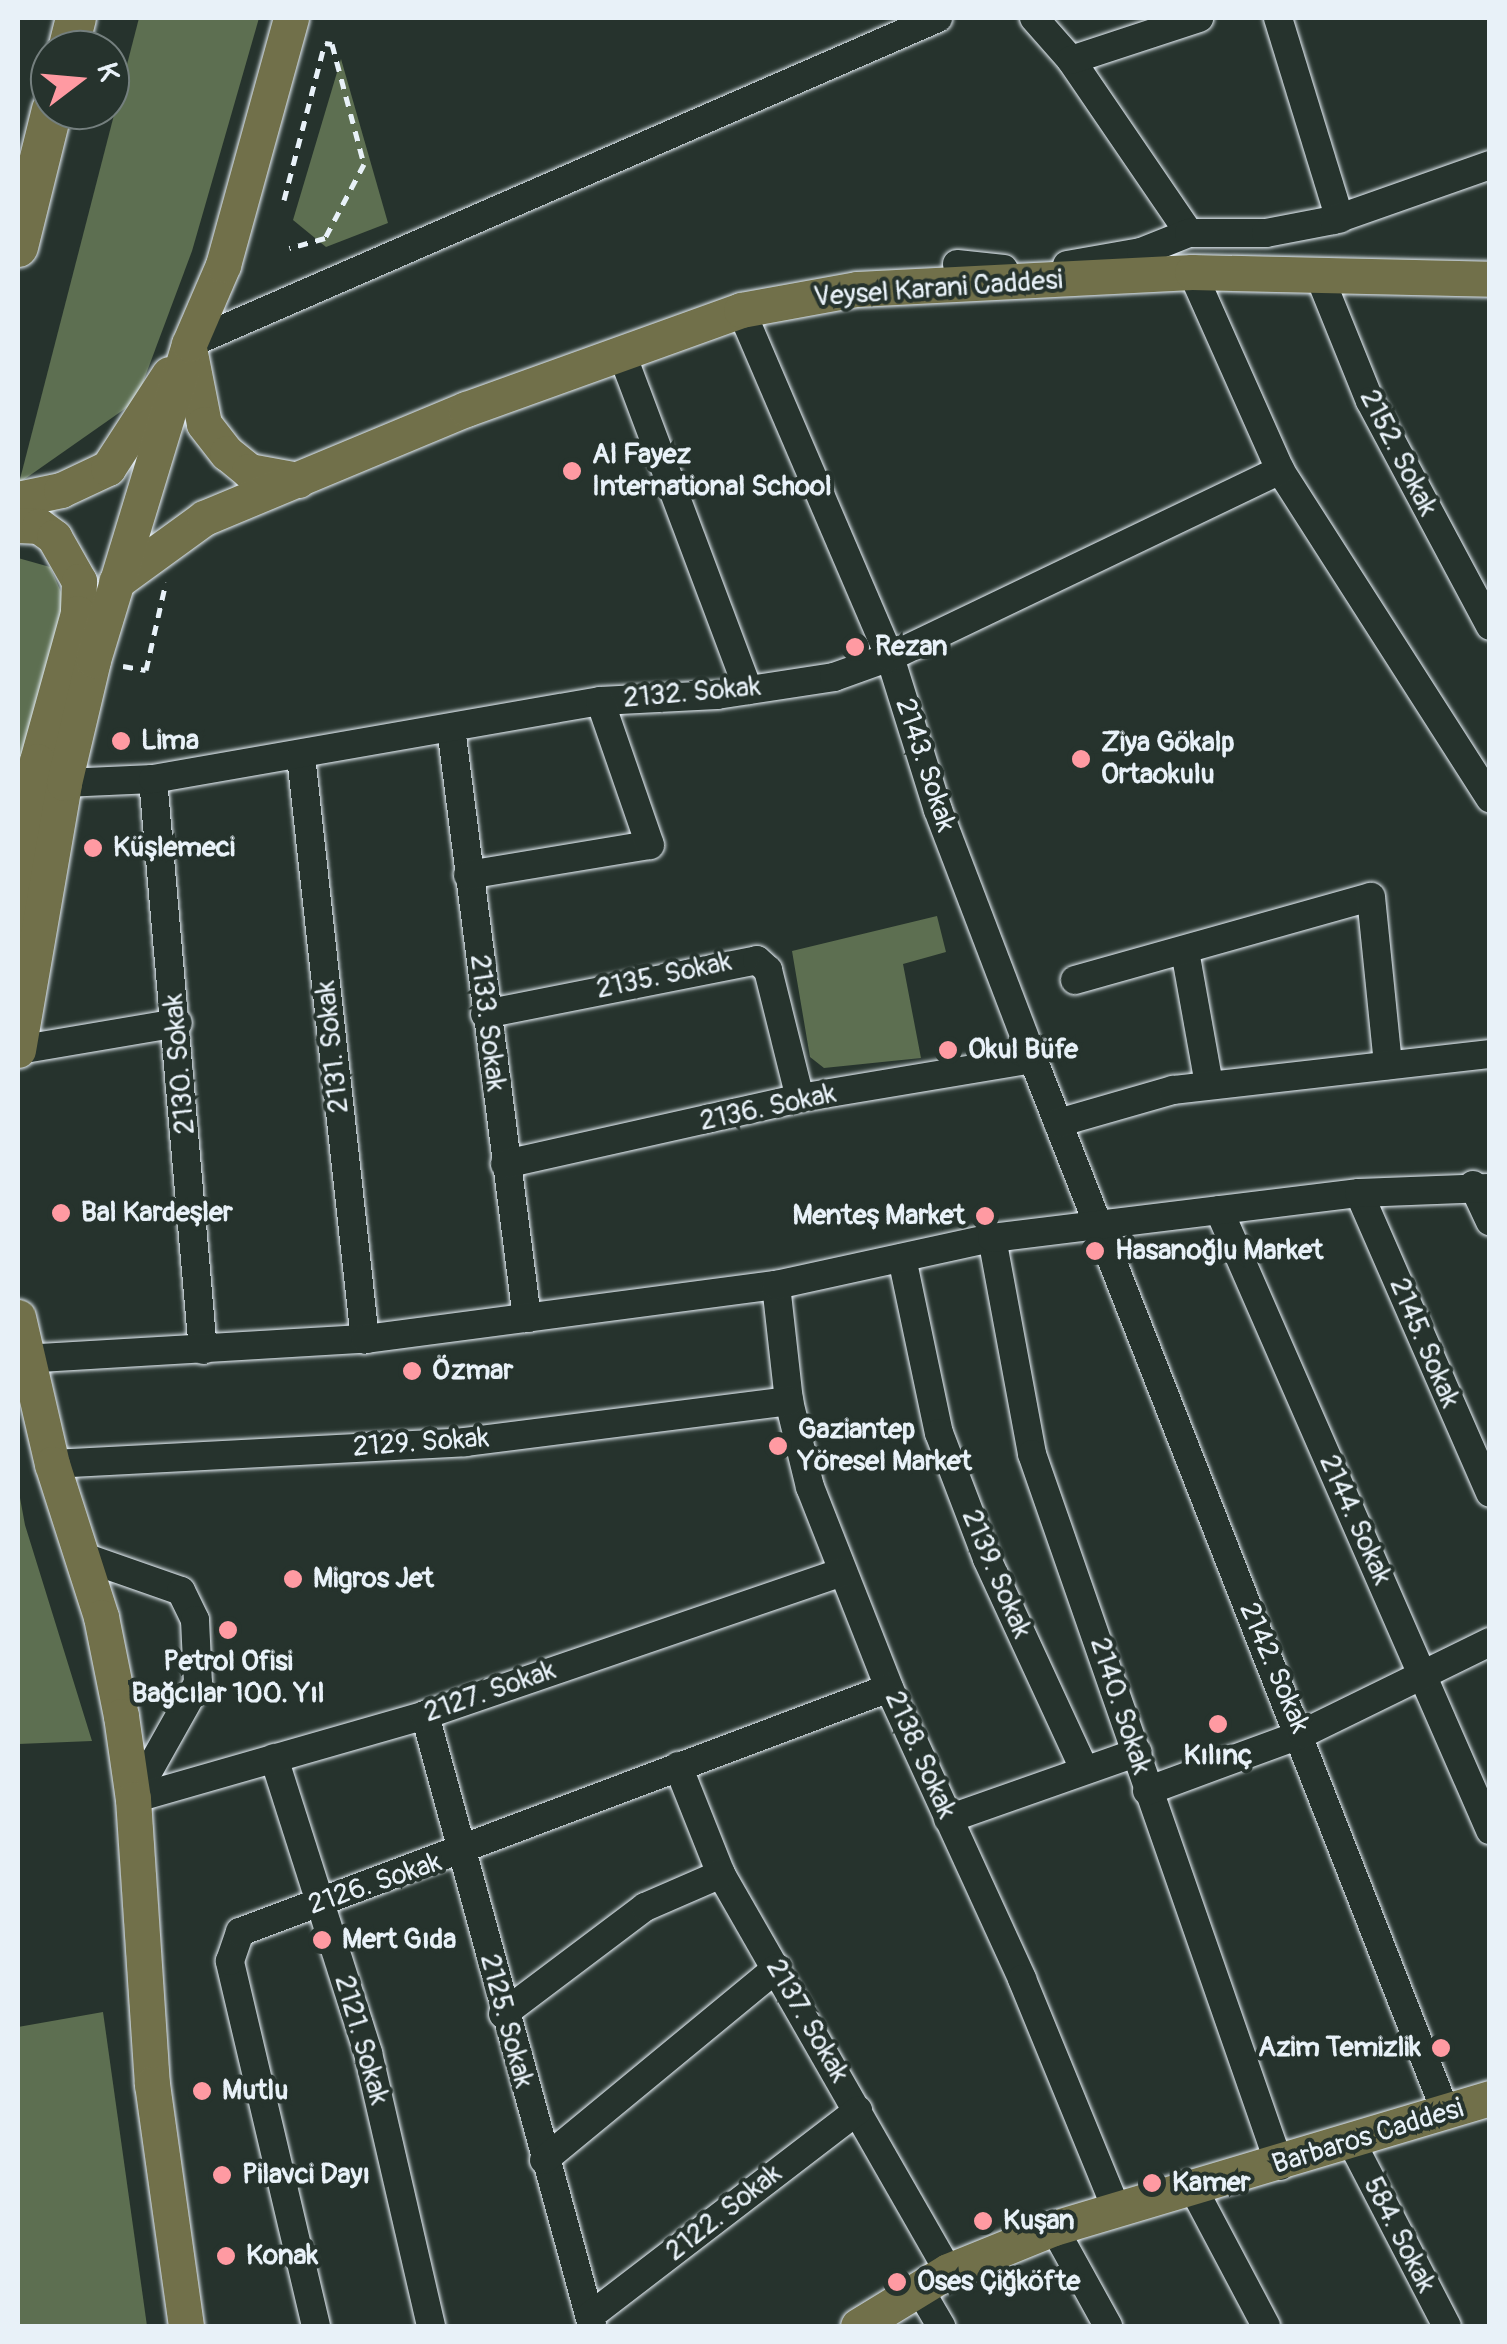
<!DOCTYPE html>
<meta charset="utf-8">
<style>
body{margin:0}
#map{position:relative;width:1507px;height:2344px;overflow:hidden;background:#26332d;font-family:Pangolin,sans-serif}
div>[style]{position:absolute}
.green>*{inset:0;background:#5d6f51}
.path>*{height:5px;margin-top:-2.5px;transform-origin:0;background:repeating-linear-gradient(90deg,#e8f1f8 0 10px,transparent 0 18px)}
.roads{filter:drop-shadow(0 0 2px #e8f1f8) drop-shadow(0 0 2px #e8f1f8)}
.minor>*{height:28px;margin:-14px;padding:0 14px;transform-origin:14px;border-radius:14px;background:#26332d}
.major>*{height:35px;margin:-17.5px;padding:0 17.5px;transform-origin:17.5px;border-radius:17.5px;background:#71704a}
.highway>*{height:40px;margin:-20px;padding:0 20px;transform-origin:20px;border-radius:20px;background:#71704a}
.dots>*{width:28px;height:28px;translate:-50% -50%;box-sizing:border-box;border:5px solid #26332d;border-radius:50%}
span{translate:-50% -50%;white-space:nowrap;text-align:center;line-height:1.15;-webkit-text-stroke:8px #26332d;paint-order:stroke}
.street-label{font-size:28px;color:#e8f1f8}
.poi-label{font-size:28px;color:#e8f1f8;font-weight:700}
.left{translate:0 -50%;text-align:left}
.right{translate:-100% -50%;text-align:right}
.frame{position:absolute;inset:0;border:20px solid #e8f1f8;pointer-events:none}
.north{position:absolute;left:30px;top:30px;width:100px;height:100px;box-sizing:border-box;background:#26332d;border:2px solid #747f7e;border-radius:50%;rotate:74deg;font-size:28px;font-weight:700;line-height:40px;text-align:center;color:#e8f1f8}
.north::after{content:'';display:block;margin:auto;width:35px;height:45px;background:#ff9aa2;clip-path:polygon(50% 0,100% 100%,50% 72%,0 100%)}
</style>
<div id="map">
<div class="green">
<div style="clip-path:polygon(139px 18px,259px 18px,192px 251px,136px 401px,19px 483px)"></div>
<div style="clip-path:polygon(341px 59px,388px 223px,326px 247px,293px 220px)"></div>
<div style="clip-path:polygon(18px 558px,50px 567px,65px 601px,18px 808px)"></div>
<div style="clip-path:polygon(937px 916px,946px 952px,903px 964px,921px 1058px,824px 1068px,810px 1057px,792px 951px)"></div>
<div style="clip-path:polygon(18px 1487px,25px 1525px,92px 1741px,18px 1744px)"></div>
<div style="clip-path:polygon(103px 2012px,147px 2326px,18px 2326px,18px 2027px)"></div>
</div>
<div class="path">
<div style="left:284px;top:200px;width:162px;rotate:-75.4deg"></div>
<div style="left:325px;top:43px;width:7px;rotate:8deg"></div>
<div style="left:332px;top:44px;width:124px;rotate:75.1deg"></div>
<div style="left:364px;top:164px;width:84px;rotate:117.8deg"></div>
<div style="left:325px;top:238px;width:37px;rotate:164deg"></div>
<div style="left:123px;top:666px;width:23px;rotate:10deg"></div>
<div style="left:146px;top:670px;width:90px;rotate:-77.2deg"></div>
</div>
<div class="roads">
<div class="minor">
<div style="left:1034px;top:18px;width:56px;rotate:48.6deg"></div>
<div style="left:1071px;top:60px;width:209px;rotate:55.7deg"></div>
<div style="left:1278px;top:18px;width:210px;rotate:72.9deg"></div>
<div style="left:1071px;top:60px;width:135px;rotate:-18.2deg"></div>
<div style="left:957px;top:264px;width:47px;rotate:6.1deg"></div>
<div style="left:1067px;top:265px;width:75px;rotate:-10deg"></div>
<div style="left:1141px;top:252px;width:52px;rotate:-21.6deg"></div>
<div style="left:1189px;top:233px;width:77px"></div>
<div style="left:1266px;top:233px;width:69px;rotate:-10.8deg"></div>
<div style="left:1334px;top:220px;width:165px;rotate:-19.4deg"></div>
<div style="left:1192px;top:272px;width:217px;rotate:66deg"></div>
<div style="left:1280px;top:470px;width:390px;rotate:57.4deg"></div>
<div style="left:1319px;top:275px;width:136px;rotate:68deg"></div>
<div style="left:1370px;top:401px;width:255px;rotate:61.9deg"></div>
<div style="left:741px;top:310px;width:378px;rotate:66.8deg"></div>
<div style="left:890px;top:657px;width:160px;rotate:72.6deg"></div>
<div style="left:938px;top:810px;width:267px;rotate:69.1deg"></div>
<div style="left:1033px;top:1059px;width:1132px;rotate:68.6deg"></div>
<div style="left:189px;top:344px;width:817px;rotate:-23.52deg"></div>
<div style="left:622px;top:354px;width:359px;rotate:69.4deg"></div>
<div style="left:451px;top:728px;width:595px;rotate:82.66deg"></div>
<div style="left:301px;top:756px;width:587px;rotate:83.74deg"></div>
<div style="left:153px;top:779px;width:573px;rotate:85deg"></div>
<div style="left:64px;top:783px;width:89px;rotate:-2.6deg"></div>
<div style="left:153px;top:779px;width:454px;rotate:-9.9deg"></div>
<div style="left:600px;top:701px;width:117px;rotate:-2.9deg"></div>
<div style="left:717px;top:695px;width:118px;rotate:-8.7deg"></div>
<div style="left:834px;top:677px;width:59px;rotate:-19.7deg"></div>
<div style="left:890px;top:657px;width:433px;rotate:-25.6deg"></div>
<div style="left:468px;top:875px;width:184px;rotate:-9.4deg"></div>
<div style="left:650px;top:845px;width:152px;rotate:-109.1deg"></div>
<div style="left:1185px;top:951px;width:135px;rotate:79.8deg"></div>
<div style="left:1075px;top:980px;width:307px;rotate:-15.7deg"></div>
<div style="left:1371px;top:897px;width:169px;rotate:84.2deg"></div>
<div style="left:485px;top:1014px;width:277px;rotate:-11.2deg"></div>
<div style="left:757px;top:960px;width:15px;rotate:42deg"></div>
<div style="left:768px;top:970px;width:132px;rotate:76deg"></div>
<div style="left:18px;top:1050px;width:162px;rotate:-9.6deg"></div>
<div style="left:1058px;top:1123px;width:120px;rotate:-16deg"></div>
<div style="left:1173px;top:1090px;width:319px;rotate:-6.5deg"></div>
<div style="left:505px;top:1164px;width:302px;rotate:-12.6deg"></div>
<div style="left:800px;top:1098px;width:236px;rotate:-9.5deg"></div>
<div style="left:1473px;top:1185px;width:40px;rotate:65deg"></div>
<div style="left:1359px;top:1193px;width:327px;rotate:66.4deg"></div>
<div style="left:1219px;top:1210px;width:677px;rotate:66.39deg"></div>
<div style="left:992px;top:1238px;width:220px;rotate:79.5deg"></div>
<div style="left:1032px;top:1454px;width:754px;rotate:70.8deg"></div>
<div style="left:902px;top:1258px;width:179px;rotate:78.1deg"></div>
<div style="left:939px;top:1433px;width:135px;rotate:69.1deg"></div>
<div style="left:987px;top:1559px;width:229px;rotate:65.2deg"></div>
<div style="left:776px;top:1285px;width:117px;rotate:83.6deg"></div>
<div style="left:789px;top:1401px;width:89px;rotate:76.3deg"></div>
<div style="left:810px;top:1487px;width:216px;rotate:68.5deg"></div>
<div style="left:889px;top:1688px;width:320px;rotate:65.4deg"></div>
<div style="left:1022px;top:1979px;width:248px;rotate:67.7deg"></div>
<div style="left:24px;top:1359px;width:342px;rotate:-3.4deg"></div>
<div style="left:365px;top:1339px;width:415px;rotate:-7.5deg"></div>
<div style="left:776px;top:1285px;width:221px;rotate:-12.3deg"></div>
<div style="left:992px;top:1238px;width:370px;rotate:-7deg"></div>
<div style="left:1359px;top:1193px;width:131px;rotate:-2.2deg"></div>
<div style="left:52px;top:1464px;width:414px;rotate:-3deg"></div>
<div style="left:465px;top:1442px;width:327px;rotate:-7.2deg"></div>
<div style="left:81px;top:1556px;width:106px;rotate:19.3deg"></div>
<div style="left:181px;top:1591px;width:32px;rotate:64deg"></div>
<div style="left:195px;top:1620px;width:63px;rotate:87.3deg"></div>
<div style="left:198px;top:1683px;width:133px;rotate:119.3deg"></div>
<div style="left:425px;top:1715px;width:633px;rotate:74.71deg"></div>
<div style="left:274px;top:1758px;width:310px;rotate:72.3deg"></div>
<div style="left:368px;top:2053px;width:280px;rotate:77deg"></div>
<div style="left:678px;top:1766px;width:116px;rotate:68.3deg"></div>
<div style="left:721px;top:1874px;width:457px;rotate:60.2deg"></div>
<div style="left:1147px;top:1791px;width:165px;rotate:-20.2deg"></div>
<div style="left:1302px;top:1734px;width:209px;rotate:-26.1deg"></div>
<div style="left:133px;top:1799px;width:304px;rotate:-16deg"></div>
<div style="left:425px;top:1715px;width:441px;rotate:-18.9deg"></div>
<div style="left:948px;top:1819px;width:201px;rotate:-19.4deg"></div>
<div style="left:503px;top:2014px;width:178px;rotate:-37deg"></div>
<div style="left:645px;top:1907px;width:83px;rotate:-23.5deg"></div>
<div style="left:1352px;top:2143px;width:206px;rotate:62.6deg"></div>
<div style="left:544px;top:2160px;width:302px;rotate:-39.5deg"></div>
<div style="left:1193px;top:2188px;width:156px;rotate:62.1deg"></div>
<div style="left:1054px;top:2228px;width:112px;rotate:61.1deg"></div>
<div style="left:920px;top:2290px;width:42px;rotate:59.7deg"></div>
<div style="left:590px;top:2316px;width:338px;rotate:-37.5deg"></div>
<div style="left:316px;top:2326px;width:375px;rotate:-103.3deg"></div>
<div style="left:230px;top:1961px;width:31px;rotate:-71deg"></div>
<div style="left:240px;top:1932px;width:693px;rotate:-20.6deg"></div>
</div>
<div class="major">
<div style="left:190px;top:353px;width:72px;rotate:78.8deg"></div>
<div style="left:204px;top:424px;width:37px;rotate:52deg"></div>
<div style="left:227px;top:453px;width:28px;rotate:39deg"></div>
<div style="left:249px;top:471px;width:50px;rotate:10.4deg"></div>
<div style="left:18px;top:499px;width:44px;rotate:-11.8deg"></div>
<div style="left:61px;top:490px;width:52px;rotate:-25.1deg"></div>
<div style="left:108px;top:468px;width:112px;rotate:-57deg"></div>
<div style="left:18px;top:525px;width:21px;rotate:3deg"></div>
<div style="left:39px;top:526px;width:19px;rotate:36deg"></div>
<div style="left:54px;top:537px;width:51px;rotate:60.4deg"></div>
<div style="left:79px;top:581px;width:32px;rotate:92deg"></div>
<div style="left:78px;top:613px;width:154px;rotate:105.5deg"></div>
<div style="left:37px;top:761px;width:167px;rotate:96.2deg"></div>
<div style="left:116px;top:582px;width:109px;rotate:-36deg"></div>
<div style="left:204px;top:518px;width:284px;rotate:-22.6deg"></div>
<div style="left:466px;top:409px;width:292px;rotate:-19.8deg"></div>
<div style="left:741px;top:310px;width:118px;rotate:-10.3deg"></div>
<div style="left:857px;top:289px;width:335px;rotate:-2.9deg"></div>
<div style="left:1192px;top:272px;width:298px;rotate:1.3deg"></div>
<div style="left:18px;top:1050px;width:271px;rotate:-80.2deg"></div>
<div style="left:64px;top:783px;width:126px;rotate:-76.7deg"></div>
<div style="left:93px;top:660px;width:330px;rotate:-73.1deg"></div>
<div style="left:189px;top:344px;width:86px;rotate:-66.7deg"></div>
<div style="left:223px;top:265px;width:256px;rotate:-74.6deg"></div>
<div style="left:18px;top:1317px;width:151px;rotate:77deg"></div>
<div style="left:52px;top:1464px;width:161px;rotate:72.2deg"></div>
<div style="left:101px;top:1617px;width:101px;rotate:78.6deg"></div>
<div style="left:121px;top:1716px;width:84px;rotate:81.8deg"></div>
<div style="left:133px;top:1799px;width:286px;rotate:86.2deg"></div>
<div style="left:152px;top:2084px;width:244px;rotate:82deg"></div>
<div style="left:858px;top:2326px;width:105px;rotate:-31.4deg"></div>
<div style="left:948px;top:2271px;width:114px;rotate:-22.1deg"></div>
<div style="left:1054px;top:2228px;width:455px;rotate:-16.6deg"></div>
</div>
<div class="highway">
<div style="left:68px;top:50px;width:33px;rotate:-76deg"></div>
<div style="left:18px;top:247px;width:141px;rotate:-76.1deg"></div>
</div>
</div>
<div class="dots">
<div style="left:572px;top:471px;background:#ff9aa2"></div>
<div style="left:855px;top:647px;background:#ff9aa2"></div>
<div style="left:121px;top:741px;background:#ff9aa2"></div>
<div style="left:1081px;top:759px;background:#ff9aa2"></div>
<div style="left:93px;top:848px;background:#ff9aa2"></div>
<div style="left:948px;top:1050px;background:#ff9aa2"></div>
<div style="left:61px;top:1213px;background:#ff9aa2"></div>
<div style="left:985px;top:1216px;background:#ff9aa2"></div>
<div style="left:1095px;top:1251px;background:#ff9aa2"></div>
<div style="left:412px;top:1371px;background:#ff9aa2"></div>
<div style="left:778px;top:1446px;background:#ff9aa2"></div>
<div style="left:293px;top:1579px;background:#ff9aa2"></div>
<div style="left:228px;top:1630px;background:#ff9aa2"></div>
<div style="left:1218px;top:1724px;background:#ff9aa2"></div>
<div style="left:322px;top:1940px;background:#ff9aa2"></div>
<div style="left:1441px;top:2048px;background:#ff9aa2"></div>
<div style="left:202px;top:2091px;background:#ff9aa2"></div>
<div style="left:222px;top:2175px;background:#ff9aa2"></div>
<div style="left:1152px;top:2183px;background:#ff9aa2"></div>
<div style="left:983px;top:2221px;background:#ff9aa2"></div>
<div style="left:226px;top:2256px;background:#ff9aa2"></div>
<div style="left:897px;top:2282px;background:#ff9aa2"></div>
</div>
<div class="street-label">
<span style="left:938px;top:289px;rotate:-4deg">Veysel Karani Caddesi</span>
<span style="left:1398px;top:453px;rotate:63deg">2152. Sokak</span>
<span style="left:692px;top:693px;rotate:-5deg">2132. Sokak</span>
<span style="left:925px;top:765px;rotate:72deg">2143. Sokak</span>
<span style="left:664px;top:976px;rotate:-12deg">2135. Sokak</span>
<span style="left:487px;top:1023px;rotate:83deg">2133. Sokak</span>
<span style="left:333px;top:1047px;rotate:-96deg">2131. Sokak</span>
<span style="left:180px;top:1064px;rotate:-95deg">2130. Sokak</span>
<span style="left:768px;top:1108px;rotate:-12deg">2136. Sokak</span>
<span style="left:1424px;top:1343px;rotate:67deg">2145. Sokak</span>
<span style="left:421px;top:1443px;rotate:-4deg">2129. Sokak</span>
<span style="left:1355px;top:1520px;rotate:66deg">2144. Sokak</span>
<span style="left:996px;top:1574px;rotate:67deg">2139. Sokak</span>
<span style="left:1274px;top:1668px;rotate:67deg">2142. Sokak</span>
<span style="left:490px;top:1692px;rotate:-19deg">2127. Sokak</span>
<span style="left:1120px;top:1706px;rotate:72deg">2140. Sokak</span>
<span style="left:920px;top:1755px;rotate:66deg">2138. Sokak</span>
<span style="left:375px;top:1884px;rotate:-19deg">2126. Sokak</span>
<span style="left:506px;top:2021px;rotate:75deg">2125. Sokak</span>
<span style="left:807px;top:2021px;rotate:60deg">2137. Sokak</span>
<span style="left:361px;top:2040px;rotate:74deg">2121. Sokak</span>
<span style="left:1368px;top:2137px;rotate:-17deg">Barbaros Caddesi</span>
<span style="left:724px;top:2213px;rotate:-38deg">2122. Sokak</span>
<span style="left:1399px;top:2235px;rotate:63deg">584. Sokak</span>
</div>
<div class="poi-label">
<span class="left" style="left:592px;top:471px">Al Fayez<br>International School</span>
<span class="left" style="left:875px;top:647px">Rezan</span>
<span class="left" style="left:141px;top:741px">Lima</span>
<span class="left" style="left:1101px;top:759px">Ziya Gökalp<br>Ortaokulu</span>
<span class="left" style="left:113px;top:848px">Küşlemeci</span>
<span class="left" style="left:968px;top:1050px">Okul Büfe</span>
<span class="left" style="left:81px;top:1213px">Bal Kardeşler</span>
<span class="right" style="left:965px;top:1216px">Menteş Market</span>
<span class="left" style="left:1115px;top:1251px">Hasanoğlu Market</span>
<span class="left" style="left:432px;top:1371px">Özmar</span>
<span class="left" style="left:798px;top:1446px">Gaziantep<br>Yöresel Market</span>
<span class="left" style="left:313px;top:1579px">Migros Jet</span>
<span style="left:228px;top:1678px">Petrol Ofisi<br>Bağcılar 100. Yıl</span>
<span style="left:1218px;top:1756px">Kılınç</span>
<span class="left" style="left:342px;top:1940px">Mert Gıda</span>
<span class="right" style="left:1421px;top:2048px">Azim Temizlik</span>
<span class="left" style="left:222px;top:2091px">Mutlu</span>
<span class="left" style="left:242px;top:2175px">Pilavci Dayı</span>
<span class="left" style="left:1172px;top:2183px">Kamer</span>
<span class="left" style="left:1003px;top:2221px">Kuşan</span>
<span class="left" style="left:246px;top:2256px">Konak</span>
<span class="left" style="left:917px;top:2282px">Oses Çiğköfte</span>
</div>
<div class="frame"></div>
<div class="north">K</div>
</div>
